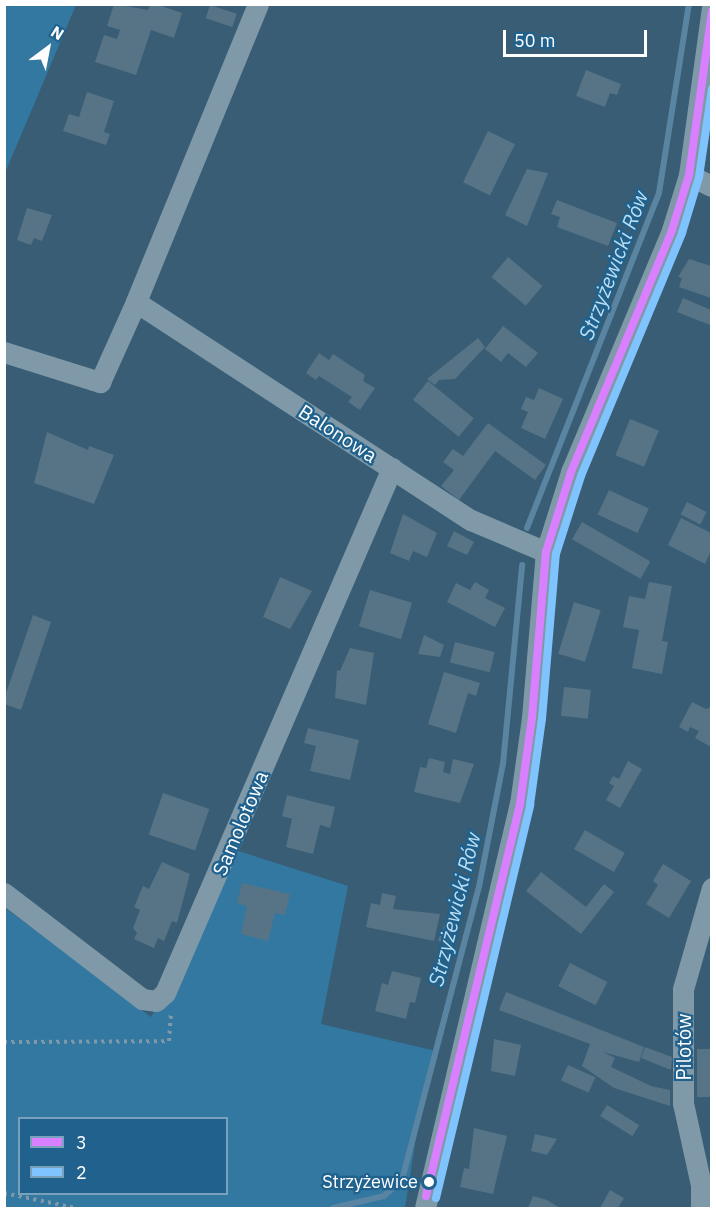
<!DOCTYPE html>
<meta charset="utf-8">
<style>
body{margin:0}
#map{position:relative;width:716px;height:1213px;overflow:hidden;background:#385d74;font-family:"IBM Plex Sans",sans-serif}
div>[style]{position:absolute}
.green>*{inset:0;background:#3278a1}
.stream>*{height:6px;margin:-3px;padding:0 3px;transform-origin:3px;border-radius:3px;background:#5984a2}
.building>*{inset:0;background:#567486;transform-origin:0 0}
.path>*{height:4px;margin-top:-2px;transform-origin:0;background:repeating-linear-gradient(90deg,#7f99a8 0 3px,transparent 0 7.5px)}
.minor>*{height:21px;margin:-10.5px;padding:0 10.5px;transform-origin:10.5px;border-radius:10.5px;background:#7f99a8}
.bus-1>*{height:8px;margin:-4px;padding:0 4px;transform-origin:4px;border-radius:4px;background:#d880ff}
.bus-2>*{height:8px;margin:-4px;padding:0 4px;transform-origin:4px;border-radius:4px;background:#80c4ff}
.dots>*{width:16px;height:16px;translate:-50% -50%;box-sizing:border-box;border:3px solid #20628d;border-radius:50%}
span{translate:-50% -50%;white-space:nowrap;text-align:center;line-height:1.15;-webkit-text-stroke:4.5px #20628d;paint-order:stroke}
.bus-label{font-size:18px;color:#fff}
.right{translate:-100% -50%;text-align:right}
.street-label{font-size:20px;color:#fff}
.water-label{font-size:21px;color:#badef3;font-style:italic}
.frame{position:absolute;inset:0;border:6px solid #fff;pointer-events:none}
.legend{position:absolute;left:18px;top:1117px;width:210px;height:78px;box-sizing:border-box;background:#20628d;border:2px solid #79a1bb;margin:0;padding:8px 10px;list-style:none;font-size:18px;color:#fff}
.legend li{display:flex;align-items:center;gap:12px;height:30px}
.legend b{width:30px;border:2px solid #79a1bb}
.north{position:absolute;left:18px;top:18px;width:60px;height:60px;-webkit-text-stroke:4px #20628d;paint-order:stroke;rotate:32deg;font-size:16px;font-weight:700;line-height:24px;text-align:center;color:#fff}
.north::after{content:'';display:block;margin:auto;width:21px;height:27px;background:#fff;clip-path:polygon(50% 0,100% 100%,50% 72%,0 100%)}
.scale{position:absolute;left:503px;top:30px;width:144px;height:27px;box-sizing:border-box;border:3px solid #fff;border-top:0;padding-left:8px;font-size:18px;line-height:21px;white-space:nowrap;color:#fff;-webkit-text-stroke:4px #20628d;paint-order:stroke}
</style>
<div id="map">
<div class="green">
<div style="clip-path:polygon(5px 4px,76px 5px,5px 173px,4px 5px)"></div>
<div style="clip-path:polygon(evenodd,229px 848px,348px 886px,321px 1024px,436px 1051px,419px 1118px,405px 1208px,5px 1208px,4px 907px,151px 1017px,173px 980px,229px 848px,20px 1118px,226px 1118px,226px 1194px,20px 1194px,20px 1118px)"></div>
</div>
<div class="stream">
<div style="left:527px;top:528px;width:360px;rotate:-68.5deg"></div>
<div style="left:659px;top:193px;width:191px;rotate:-81deg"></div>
<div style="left:333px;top:1208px;width:52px;rotate:-13.2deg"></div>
<div style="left:384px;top:1196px;width:24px;rotate:-42deg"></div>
<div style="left:402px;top:1180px;width:303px;rotate:-75.3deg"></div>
<div style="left:479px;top:887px;width:125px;rotate:-79deg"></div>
<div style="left:503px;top:764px;width:200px;rotate:-84.5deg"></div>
</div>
<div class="building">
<div style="clip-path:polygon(114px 4px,148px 10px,150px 4px,156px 4px,182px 13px,174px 38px,151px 30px,136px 75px,95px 62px,104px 35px,117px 39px,120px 30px,107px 26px)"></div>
<div style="left:210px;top:5px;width:28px;height:14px;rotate:18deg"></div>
<div style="clip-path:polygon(586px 70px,621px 84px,617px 95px,610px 93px,605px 107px,576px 96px)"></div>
<div style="clip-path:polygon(87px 92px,114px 101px,104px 132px,110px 134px,106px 145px,63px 131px,69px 114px,79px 117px)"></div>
<div style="left:488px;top:131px;width:30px;height:57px;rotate:26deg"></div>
<div style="clip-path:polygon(527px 169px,548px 173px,527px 226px,505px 215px)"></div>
<div style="clip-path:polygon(557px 200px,617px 223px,608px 246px,557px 227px,560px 217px,551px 214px)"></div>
<div style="clip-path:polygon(27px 208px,52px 215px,42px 241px,34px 238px,31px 245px,17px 240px)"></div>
<div style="left:508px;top:257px;width:45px;height:26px;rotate:40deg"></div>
<div style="clip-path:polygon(689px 259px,711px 266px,711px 298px,679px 287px,682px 278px,678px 277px)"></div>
<div style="clip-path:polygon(683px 298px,711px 310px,710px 325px,677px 312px)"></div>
<div style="clip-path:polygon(503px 326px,538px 353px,526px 367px,508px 353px,501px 362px,485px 349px)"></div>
<div style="clip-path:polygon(478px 338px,485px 347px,455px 379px,439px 380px,435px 385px,427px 379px)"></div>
<div style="clip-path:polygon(319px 353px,329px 360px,333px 354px,365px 375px,363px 381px,375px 388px,360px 410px,348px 402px,352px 397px,319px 376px,316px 380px,306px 373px)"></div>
<div style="left:428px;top:381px;width:59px;height:24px;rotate:39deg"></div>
<div style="clip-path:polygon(539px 388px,563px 399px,545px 439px,521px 428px,528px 412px,521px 409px,526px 397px,534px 400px)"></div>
<div style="left:630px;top:419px;width:31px;height:39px;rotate:22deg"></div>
<div style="clip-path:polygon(488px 423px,546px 465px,535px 480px,495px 451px,459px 500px,441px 486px,454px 470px,443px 462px,453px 449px,463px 456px)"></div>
<div style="clip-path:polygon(47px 432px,88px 450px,89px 446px,114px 455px,94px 504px,34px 483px)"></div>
<div style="left:609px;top:490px;width:44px;height:27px;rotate:25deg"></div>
<div style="left:687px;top:502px;width:22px;height:14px;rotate:27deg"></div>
<div style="clip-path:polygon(403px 514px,437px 533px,427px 557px,413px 551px,409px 561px,390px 553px)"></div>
<div style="clip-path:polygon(681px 518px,711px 533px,711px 551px,705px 564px,668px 545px)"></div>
<div style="left:582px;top:522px;width:79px;height:20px;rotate:30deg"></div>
<div style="clip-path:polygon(454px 531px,474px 542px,467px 555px,447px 546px)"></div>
<div style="clip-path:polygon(280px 577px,312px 591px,290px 629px,263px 617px)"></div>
<div style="clip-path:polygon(475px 582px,489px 590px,485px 598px,505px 608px,495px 627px,447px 602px,456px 583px,470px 590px)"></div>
<div style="clip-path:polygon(649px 582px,672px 586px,662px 641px,668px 642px,662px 674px,632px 668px,639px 630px,623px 627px,629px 596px,645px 599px)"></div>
<div style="left:370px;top:590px;width:44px;height:38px;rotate:17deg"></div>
<div style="left:574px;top:602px;width:28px;height:54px;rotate:17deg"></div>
<div style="clip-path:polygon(33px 615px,51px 622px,21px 710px,4px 704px,4px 699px)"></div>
<div style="clip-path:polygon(424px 635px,444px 645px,440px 657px,418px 654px)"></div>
<div style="left:455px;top:642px;width:41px;height:21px;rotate:14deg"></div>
<div style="clip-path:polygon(350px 648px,374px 653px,366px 705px,335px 698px,337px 670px,340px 671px)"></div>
<div style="clip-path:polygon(444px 672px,480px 683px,476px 696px,468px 693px,456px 733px,428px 724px)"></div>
<div style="left:564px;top:687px;width:27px;height:29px;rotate:6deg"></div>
<div style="clip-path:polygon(692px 702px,706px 709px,711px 707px,711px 747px,695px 738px,699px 731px,690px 727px,688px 732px,679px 727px)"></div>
<div style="clip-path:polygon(308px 728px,359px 740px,350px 780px,310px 771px,316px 746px,304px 743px)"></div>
<div style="clip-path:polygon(429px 758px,445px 762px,443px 772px,450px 774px,453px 759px,474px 764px,460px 803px,414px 792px,420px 767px,426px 768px)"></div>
<div style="clip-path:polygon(628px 761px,642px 769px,620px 808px,606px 800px,614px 786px,609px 783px,613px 776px,619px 779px)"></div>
<div style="left:163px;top:793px;width:49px;height:44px;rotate:19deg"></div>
<div style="clip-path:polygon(287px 795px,335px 807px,330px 828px,320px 825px,313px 854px,286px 847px,292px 819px,282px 816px)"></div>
<div style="left:585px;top:830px;width:46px;height:22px;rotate:30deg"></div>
<div style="clip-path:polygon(162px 862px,190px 874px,177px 923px,172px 921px,164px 941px,158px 938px,154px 948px,134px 939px,137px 933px,133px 928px,140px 910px,134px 907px,143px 886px,149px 889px)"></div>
<div style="clip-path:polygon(663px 864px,691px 881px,669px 918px,646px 904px,658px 885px,653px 881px)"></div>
<div style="clip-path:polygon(541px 872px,586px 907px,604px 884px,614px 892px,581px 934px,526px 891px)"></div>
<div style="clip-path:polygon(242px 883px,290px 894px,285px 915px,275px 913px,268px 941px,241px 934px,247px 906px,237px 903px)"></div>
<div style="clip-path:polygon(382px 893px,396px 896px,393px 909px,440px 914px,434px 941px,366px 927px,371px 903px,380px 905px)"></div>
<div style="left:450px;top:911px;width:11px;height:32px;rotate:22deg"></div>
<div style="left:570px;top:963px;width:42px;height:26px;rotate:27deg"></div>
<div style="clip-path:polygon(392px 971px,421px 978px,415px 1003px,410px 1002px,406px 1019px,375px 1011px,382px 983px,388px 985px)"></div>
<div style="clip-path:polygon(506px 992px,644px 1047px,639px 1062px,603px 1052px,615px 1058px,611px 1067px,651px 1086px,670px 1090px,670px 1106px,614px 1088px,582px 1066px,590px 1044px,499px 1010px)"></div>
<div style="clip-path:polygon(494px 1039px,521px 1045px,515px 1076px,491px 1071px)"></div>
<div style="clip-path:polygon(645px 1047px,672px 1057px,671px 1070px,641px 1058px)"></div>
<div style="left:697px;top:1049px;width:14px;height:48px"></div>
<div style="left:568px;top:1065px;width:30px;height:17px;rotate:24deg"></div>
<div style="left:607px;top:1105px;width:38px;height:13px;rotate:32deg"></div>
<div style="clip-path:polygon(474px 1128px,507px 1136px,493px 1194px,460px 1187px,464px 1168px,469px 1169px)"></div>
<div style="clip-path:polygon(535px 1134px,557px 1139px,547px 1155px,531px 1151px)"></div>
<div style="clip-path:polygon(610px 1190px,624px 1198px,618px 1208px,600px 1208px)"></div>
<div style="clip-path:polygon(533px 1196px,547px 1200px,560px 1208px,528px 1208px)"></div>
</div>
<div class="path">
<div style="left:4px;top:1042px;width:165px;rotate:-0.3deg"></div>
<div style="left:169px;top:1041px;width:27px;rotate:-86deg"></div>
<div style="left:4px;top:1193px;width:74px;rotate:11.8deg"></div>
</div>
<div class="minor">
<div style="left:258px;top:4px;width:322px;rotate:112.3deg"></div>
<div style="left:136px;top:302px;width:400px;rotate:33.1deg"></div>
<div style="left:471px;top:520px;width:82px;rotate:23.1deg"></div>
<div style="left:689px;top:175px;width:25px;rotate:26deg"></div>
<div style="left:4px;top:352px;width:101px;rotate:17.4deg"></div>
<div style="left:100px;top:382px;width:88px;rotate:-65.8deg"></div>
<div style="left:4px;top:893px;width:174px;rotate:37.5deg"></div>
<div style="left:142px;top:999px;width:14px;rotate:8deg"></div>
<div style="left:156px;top:1001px;width:12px;rotate:-42deg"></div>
<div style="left:165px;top:993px;width:572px;rotate:-66.62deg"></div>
<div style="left:425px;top:1208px;width:415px;rotate:-76.8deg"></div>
<div style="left:520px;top:804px;width:87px;rotate:-82.1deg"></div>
<div style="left:532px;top:718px;width:167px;rotate:-85.2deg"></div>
<div style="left:546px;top:552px;width:84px;rotate:-72.6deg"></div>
<div style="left:571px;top:472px;width:262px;rotate:-67.3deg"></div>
<div style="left:672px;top:230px;width:58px;rotate:-72.8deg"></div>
<div style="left:689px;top:175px;width:169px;rotate:-82.2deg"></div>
<div style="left:701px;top:1208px;width:23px;rotate:-90deg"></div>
<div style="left:701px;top:1185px;width:84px;rotate:-102.4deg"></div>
<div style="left:683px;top:1103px;width:114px;rotate:-90deg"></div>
<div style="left:683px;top:989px;width:105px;rotate:-74deg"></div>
</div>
<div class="bus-1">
<div style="left:426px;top:1196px;width:403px;rotate:-76.5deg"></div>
<div style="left:520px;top:804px;width:87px;rotate:-82.1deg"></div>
<div style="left:532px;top:718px;width:167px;rotate:-85.2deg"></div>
<div style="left:546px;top:552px;width:84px;rotate:-72.6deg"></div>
<div style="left:571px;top:472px;width:262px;rotate:-67.3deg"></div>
<div style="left:672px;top:230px;width:58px;rotate:-72.8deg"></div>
<div style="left:689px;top:175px;width:165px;rotate:-82deg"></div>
</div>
<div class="bus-2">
<div style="left:436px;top:1198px;width:404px;rotate:-76.5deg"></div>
<div style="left:530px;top:805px;width:87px;rotate:-82.1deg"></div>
<div style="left:542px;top:719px;width:166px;rotate:-85.2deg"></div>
<div style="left:556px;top:554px;width:82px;rotate:-72.2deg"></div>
<div style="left:581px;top:476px;width:263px;rotate:-67.4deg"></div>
<div style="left:682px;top:233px;width:59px;rotate:-73.1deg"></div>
<div style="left:699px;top:177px;width:89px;rotate:-81.6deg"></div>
</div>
<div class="dots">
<div style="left:429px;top:1182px;background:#fff"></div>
</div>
<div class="bus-label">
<span class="right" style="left:418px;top:1182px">Strzyżewice</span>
</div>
<div class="street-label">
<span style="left:338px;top:433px;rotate:33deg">Balonowa</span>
<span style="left:240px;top:823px;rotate:-67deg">Samolotowa</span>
<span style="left:683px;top:1047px;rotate:-90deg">Pilotów</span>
</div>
<div class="water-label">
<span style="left:613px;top:265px;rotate:-69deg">Strzyżewicki Rów</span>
<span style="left:454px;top:909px;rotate:-76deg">Strzyżewicki Rów</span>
</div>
<div class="frame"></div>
<ul class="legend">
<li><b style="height:8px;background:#d880ff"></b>3</li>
<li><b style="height:8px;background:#80c4ff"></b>2</li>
</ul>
<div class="north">N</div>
<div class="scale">50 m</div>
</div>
